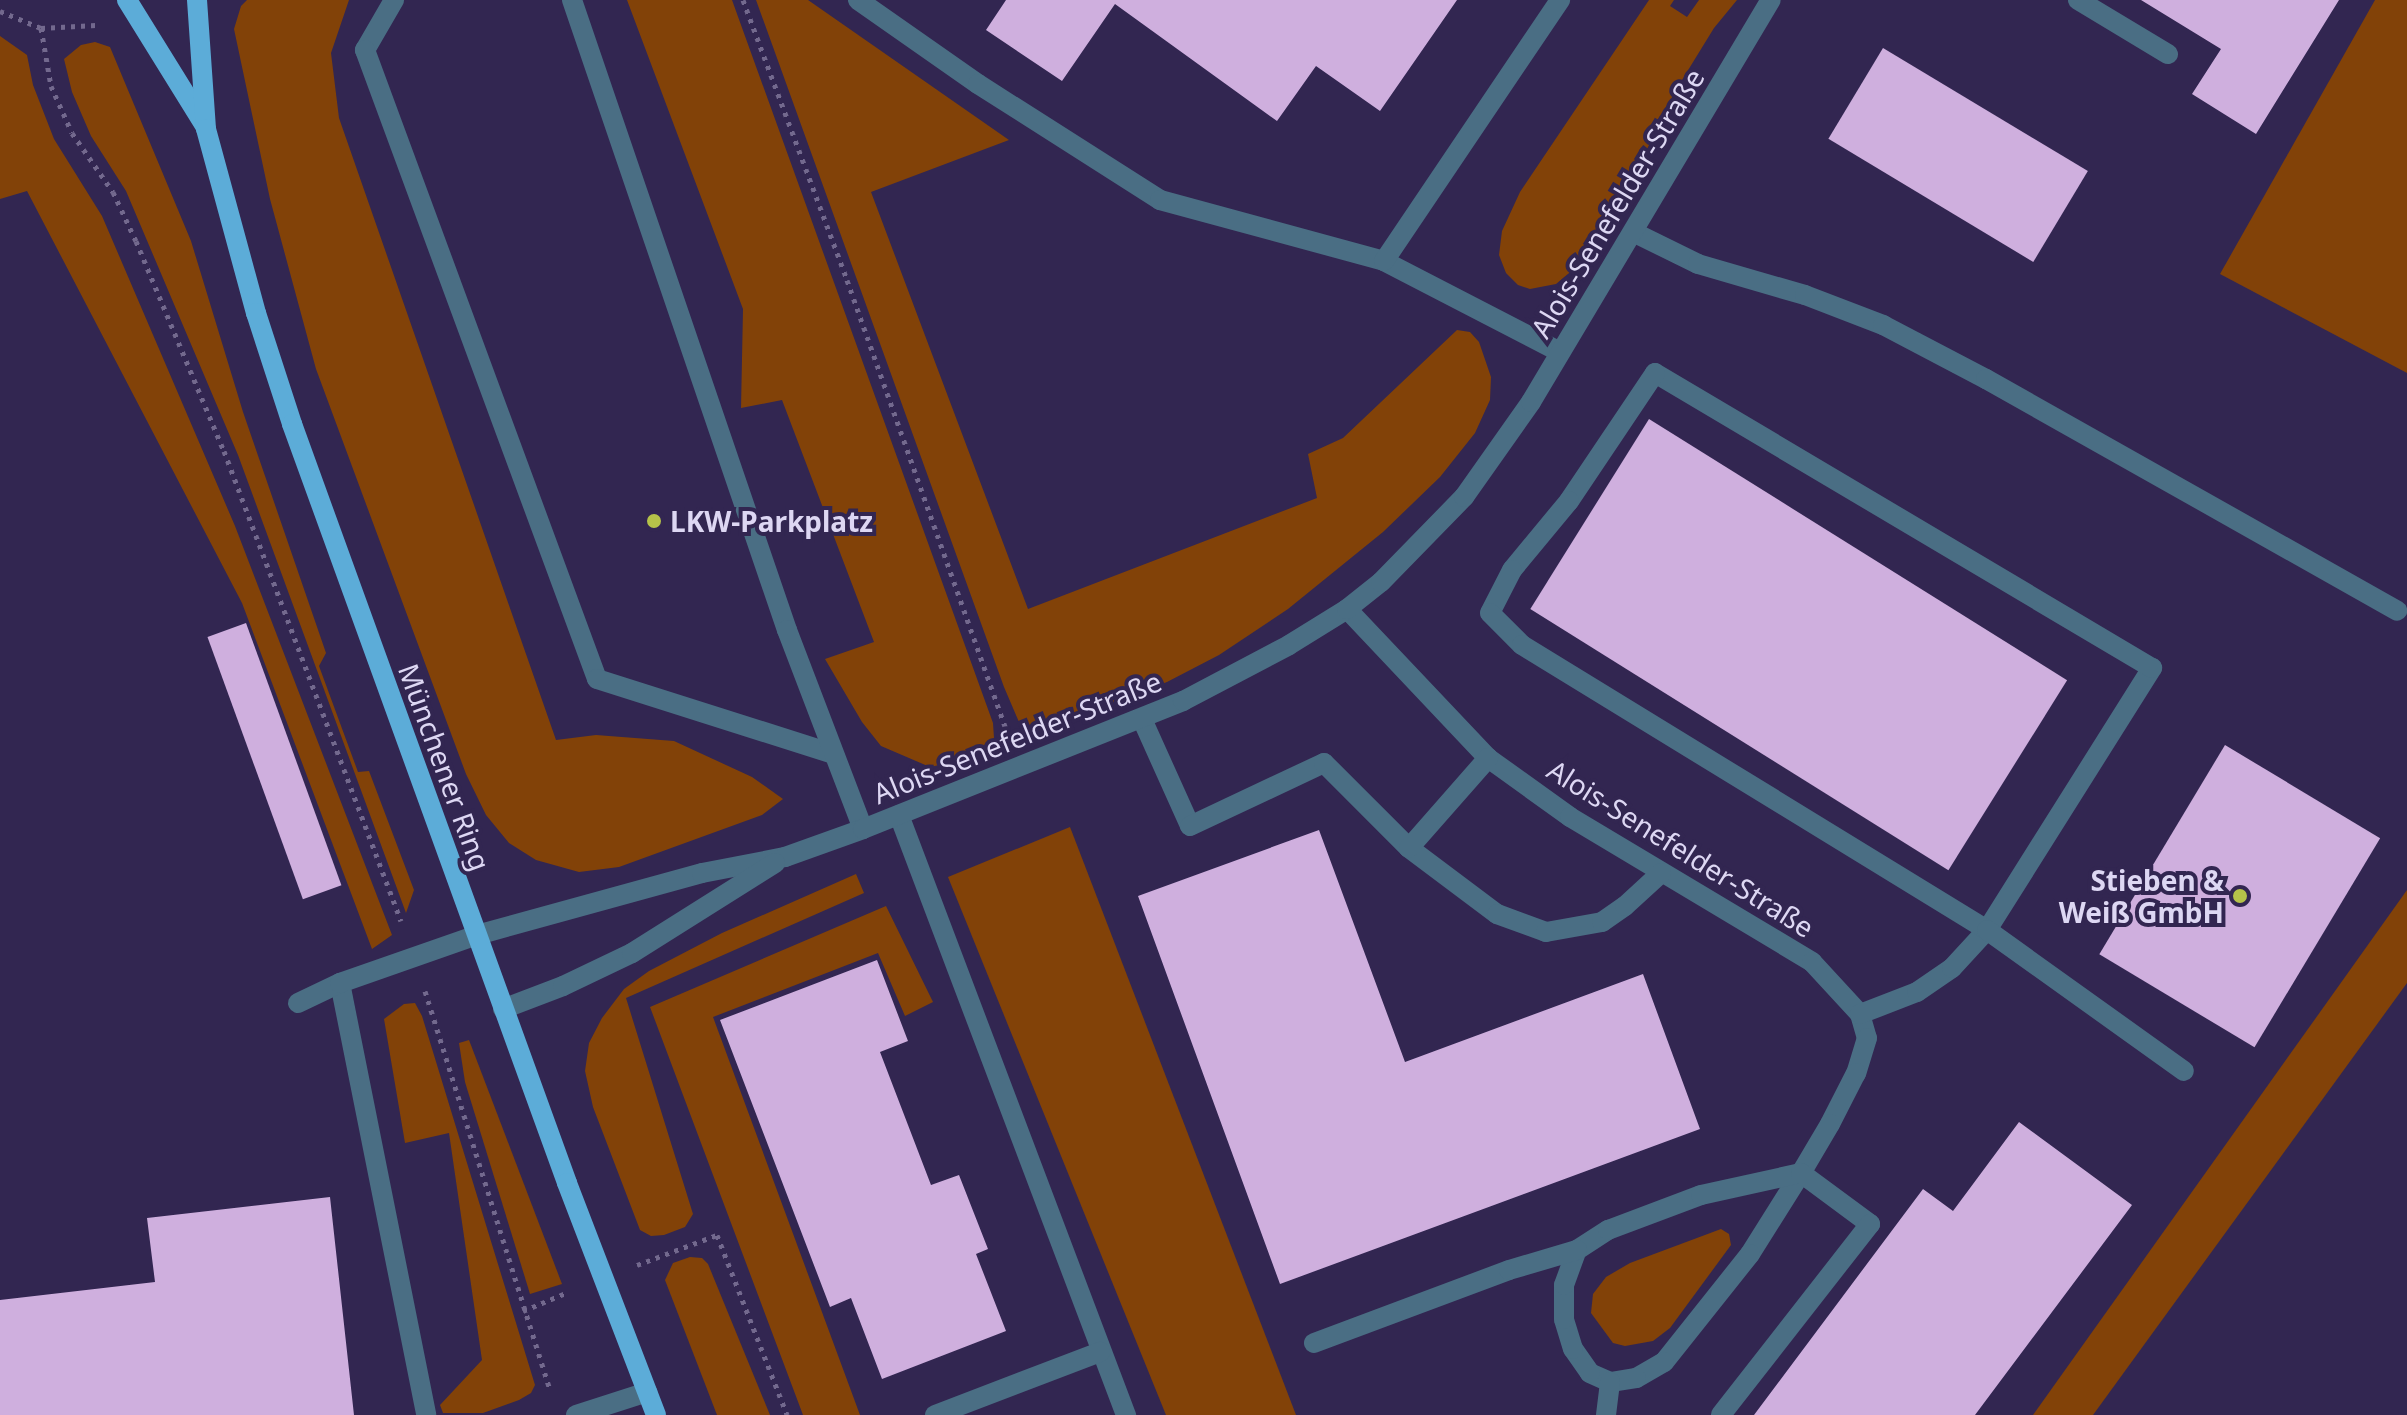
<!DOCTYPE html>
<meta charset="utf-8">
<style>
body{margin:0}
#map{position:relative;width:2407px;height:1415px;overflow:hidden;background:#322651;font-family:"Noto Sans",sans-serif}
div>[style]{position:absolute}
.green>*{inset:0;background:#824208}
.building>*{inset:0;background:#cfafde;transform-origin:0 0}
.path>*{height:5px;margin-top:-2.5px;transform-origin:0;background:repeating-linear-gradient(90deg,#73698e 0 4px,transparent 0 10px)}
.minor>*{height:20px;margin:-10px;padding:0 10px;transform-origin:10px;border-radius:10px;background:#4a6e84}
.major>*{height:20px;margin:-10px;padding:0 10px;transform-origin:10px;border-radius:10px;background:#5cacd8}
.dots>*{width:22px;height:22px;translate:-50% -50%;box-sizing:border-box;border:4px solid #322651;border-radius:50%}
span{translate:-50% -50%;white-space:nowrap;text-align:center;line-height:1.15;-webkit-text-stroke:8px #322651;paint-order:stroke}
.street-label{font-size:28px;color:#ddd7f3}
.poi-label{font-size:28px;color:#ddd7f3;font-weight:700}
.left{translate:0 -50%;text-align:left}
.right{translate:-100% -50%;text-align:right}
</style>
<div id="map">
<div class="green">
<div style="clip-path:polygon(247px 0,349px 0,331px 53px,339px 118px,556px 740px,596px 735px,674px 741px,752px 777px,783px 799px,762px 815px,619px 867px,579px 872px,536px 860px,509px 843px,486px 815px,466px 774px,316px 369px,270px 199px,234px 29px,241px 6px)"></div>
<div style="clip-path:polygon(627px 0,732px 0,993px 723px,994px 738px,980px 756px,930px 767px,881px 746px,862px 722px,825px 659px,874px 642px,782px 400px,741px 408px,743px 309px)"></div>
<div style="clip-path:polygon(756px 0,808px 0,1009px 140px,871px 192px,1028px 609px,1317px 498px,1308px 454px,1343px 438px,1457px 330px,1470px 332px,1479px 342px,1491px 377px,1490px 400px,1475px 433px,1440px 477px,1383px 532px,1288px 609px,1219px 655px,1167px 682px,1025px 736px,1004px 687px)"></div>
<div style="clip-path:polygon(1649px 0,1674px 0,1670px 6px,1687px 17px,1699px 0,1737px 0,1714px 28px,1674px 93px,1613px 220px,1581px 263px,1556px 284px,1530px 289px,1518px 285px,1506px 273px,1499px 255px,1502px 231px,1520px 192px)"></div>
<div style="clip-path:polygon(2375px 0,2407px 0,2407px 373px,2220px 274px)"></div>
<div style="clip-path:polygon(0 36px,27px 55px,33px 85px,54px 139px,102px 216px,235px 526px,392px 935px,372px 949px,242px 603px,27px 191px,0 199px)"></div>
<div style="clip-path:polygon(95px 42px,110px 47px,191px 241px,243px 412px,326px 653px,319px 666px,358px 772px,369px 771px,414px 890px,406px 913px,238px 455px,126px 191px,91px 136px,72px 92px,64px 59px,81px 45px)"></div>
<div style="clip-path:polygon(1070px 827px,1296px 1415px,1166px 1415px,948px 877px)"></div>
<div style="clip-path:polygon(856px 874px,864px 893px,626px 998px,693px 1214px,685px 1227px,664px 1235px,651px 1236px,640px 1230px,593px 1107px,585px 1071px,589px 1043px,602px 1018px,624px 989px,649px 971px,722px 933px)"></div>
<div style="clip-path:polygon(2407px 890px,2407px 983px,2093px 1415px,2033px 1415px)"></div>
<div style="clip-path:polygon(886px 906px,933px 1002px,905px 1016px,878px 953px,713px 1017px,860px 1415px,803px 1415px,650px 1007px)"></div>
<div style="clip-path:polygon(415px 1003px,422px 1016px,535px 1385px,531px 1393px,519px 1400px,483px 1413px,443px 1413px,440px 1405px,482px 1360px,449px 1133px,405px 1143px,384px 1019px,404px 1004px)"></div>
<div style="clip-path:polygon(469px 1040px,562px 1284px,530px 1294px,465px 1082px,459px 1043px)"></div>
<div style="clip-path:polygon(1721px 1229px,1729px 1234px,1731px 1245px,1670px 1328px,1653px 1341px,1625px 1346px,1613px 1343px,1591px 1313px,1593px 1294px,1606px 1277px,1630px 1263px)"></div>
<div style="clip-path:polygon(690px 1257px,702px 1258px,708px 1264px,770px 1415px,717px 1415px,665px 1280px,673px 1263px)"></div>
</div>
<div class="building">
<div style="clip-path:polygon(1006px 0,1457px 0,1380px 111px,1316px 66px,1277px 121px,1115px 4px,1062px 81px,986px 30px)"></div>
<div style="clip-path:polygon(2141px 0,2339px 0,2256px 134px,2192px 94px,2221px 49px)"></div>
<div style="left:1883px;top:48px;width:239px;height:106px;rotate:31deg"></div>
<div style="left:1649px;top:419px;width:493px;height:224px;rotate:32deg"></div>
<div style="left:246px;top:623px;width:279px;height:41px;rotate:70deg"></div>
<div style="left:2225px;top:745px;width:181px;height:244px;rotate:31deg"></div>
<div style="clip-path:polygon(1319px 830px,1405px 1062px,1643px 974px,1700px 1129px,1280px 1284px,1138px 896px)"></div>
<div style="clip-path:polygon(877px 960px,908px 1041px,880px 1052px,931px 1185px,959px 1175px,988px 1249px,976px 1254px,1006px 1331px,882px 1379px,851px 1298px,830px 1307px,720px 1020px)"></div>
<div style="clip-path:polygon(2019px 1122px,2132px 1205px,1975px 1415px,1754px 1415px,1923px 1189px,1953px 1211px)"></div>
<div style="clip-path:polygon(330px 1197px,354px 1415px,0 1415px,0 1300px,155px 1282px,147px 1218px)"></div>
</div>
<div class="path">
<div style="left:743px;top:0;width:299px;rotate:69.6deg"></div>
<div style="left:847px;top:280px;width:480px;rotate:70.5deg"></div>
<div style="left:0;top:11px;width:44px;rotate:22.5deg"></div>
<div style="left:41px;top:28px;width:55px;rotate:-3.1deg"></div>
<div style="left:41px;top:28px;width:59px;rotate:80.2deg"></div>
<div style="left:51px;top:86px;width:51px;rotate:65.9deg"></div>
<div style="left:72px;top:133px;width:72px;rotate:55.2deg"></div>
<div style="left:113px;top:192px;width:54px;rotate:64.9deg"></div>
<div style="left:136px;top:241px;width:228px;rotate:67.3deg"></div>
<div style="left:224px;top:451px;width:502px;rotate:69.36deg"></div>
<div style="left:425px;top:991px;width:418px;rotate:72.6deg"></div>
<div style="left:637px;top:1265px;width:85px;rotate:-20.6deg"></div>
<div style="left:717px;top:1235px;width:193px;rotate:68.7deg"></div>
<div style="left:523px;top:1311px;width:49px;rotate:-22.9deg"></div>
</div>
<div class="minor">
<div style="left:394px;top:0;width:58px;rotate:120.1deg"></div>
<div style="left:365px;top:50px;width:670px;rotate:69.75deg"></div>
<div style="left:597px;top:679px;width:248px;rotate:17.6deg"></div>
<div style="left:572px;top:0;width:666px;rotate:71.16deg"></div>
<div style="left:787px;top:630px;width:213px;rotate:69.1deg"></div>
<div style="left:858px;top:0;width:146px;rotate:35deg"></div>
<div style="left:978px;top:84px;width:216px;rotate:32.5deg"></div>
<div style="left:1160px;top:200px;width:232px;rotate:15.2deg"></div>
<div style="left:2078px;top:0;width:105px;rotate:31deg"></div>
<div style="left:1633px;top:232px;width:72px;rotate:26.2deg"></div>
<div style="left:1698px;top:264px;width:111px;rotate:16.2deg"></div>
<div style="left:1805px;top:295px;width:84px;rotate:21deg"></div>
<div style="left:1883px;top:325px;width:116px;rotate:27.7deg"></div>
<div style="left:1986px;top:379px;width:472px;rotate:29.4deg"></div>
<div style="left:1560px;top:352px;width:198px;rotate:-152.7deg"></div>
<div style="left:1384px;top:261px;width:315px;rotate:-56deg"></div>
<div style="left:1347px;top:609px;width:205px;rotate:46.6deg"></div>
<div style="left:1488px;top:758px;width:101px;rotate:35.7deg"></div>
<div style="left:1570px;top:817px;width:282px;rotate:30.9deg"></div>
<div style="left:1812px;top:962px;width:71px;rotate:47.3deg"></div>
<div style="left:1860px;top:1014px;width:25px;rotate:74deg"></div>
<div style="left:1867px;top:1038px;width:37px;rotate:107deg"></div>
<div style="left:1856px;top:1073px;width:57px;rotate:117deg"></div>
<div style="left:1830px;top:1124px;width:57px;rotate:120.6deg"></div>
<div style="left:1801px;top:1173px;width:96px;rotate:122.2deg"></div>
<div style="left:1750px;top:1254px;width:138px;rotate:128.5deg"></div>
<div style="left:1664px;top:1362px;width:32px;rotate:150deg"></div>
<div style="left:1636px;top:1378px;width:26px;rotate:171deg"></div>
<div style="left:1610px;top:1382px;width:22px;rotate:-156deg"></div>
<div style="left:1590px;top:1373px;width:29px;rotate:-125deg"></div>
<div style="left:1573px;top:1349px;width:31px;rotate:-107deg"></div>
<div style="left:1564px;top:1319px;width:34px;rotate:-90deg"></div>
<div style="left:1564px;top:1285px;width:37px;rotate:-70deg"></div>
<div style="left:1577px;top:1250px;width:37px;rotate:-33deg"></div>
<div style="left:1608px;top:1230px;width:99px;rotate:-20.6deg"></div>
<div style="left:1701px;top:1195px;width:102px;rotate:-12.4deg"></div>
<div style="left:1801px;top:1173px;width:86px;rotate:36.5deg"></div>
<div style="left:1870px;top:1224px;width:242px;rotate:128deg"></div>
<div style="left:1142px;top:719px;width:117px;rotate:65.8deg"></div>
<div style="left:1190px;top:826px;width:148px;rotate:-25.2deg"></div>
<div style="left:1324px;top:763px;width:120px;rotate:45deg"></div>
<div style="left:1409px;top:848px;width:110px;rotate:36.9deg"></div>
<div style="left:1497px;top:914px;width:52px;rotate:20.2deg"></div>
<div style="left:1546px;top:932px;width:57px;rotate:-10.1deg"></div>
<div style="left:1602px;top:922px;width:28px;rotate:-35deg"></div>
<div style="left:1625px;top:906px;width:49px;rotate:-42.5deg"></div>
<div style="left:899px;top:815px;width:642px;rotate:69.28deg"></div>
<div style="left:1409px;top:848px;width:120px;rotate:-48.7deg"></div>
<div style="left:340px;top:983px;width:440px;rotate:78.7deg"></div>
<div style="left:298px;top:1003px;width:47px;rotate:-25.5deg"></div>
<div style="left:340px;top:983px;width:145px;rotate:-19.3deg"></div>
<div style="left:477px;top:935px;width:233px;rotate:-15.4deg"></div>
<div style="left:702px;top:873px;width:85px;rotate:-10.9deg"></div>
<div style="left:785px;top:857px;width:83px;rotate:-19.7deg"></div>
<div style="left:863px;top:829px;width:345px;rotate:-21.8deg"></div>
<div style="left:1183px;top:701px;width:120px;rotate:-27.8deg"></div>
<div style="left:1289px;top:645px;width:68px;rotate:-31.8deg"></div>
<div style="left:1347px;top:609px;width:43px;rotate:-38.5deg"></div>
<div style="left:1381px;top:582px;width:119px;rotate:-45.7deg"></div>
<div style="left:1464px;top:497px;width:116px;rotate:-54.8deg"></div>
<div style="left:1531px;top:402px;width:468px;rotate:-59.2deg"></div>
<div style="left:503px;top:1009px;width:64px;rotate:-21deg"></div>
<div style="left:563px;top:986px;width:76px;rotate:-25.6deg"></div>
<div style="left:632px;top:953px;width:169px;rotate:-32.2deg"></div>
<div style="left:1860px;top:1014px;width:61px;rotate:-21.1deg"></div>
<div style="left:1917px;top:992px;width:42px;rotate:-34.4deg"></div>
<div style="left:1952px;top:968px;width:52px;rotate:-47.4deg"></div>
<div style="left:1987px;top:930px;width:310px;rotate:-57.8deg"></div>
<div style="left:2152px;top:668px;width:578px;rotate:-149.31deg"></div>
<div style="left:1655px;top:373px;width:154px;rotate:123.9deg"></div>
<div style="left:1569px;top:501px;width:89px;rotate:129.6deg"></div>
<div style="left:1512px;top:570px;width:48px;rotate:117.1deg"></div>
<div style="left:1490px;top:613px;width:45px;rotate:45deg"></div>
<div style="left:1522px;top:645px;width:545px;rotate:31.5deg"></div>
<div style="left:1987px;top:930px;width:242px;rotate:35.6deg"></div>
<div style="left:1314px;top:1343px;width:208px;rotate:-20.5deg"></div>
<div style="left:1509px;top:1270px;width:71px;rotate:-16.4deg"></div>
<div style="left:576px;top:1415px;width:75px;rotate:-17.9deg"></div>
<div style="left:935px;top:1415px;width:177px;rotate:-20.9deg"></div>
<div style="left:1606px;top:1415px;width:33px;rotate:-83deg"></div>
</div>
<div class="major">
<div style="left:127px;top:0;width:148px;rotate:58.2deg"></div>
<div style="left:197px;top:0;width:129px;rotate:86deg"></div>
<div style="left:206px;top:129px;width:191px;rotate:74.8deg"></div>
<div style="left:256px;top:313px;width:117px;rotate:72deg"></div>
<div style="left:292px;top:424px;width:807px;rotate:70.08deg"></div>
<div style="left:567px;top:1183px;width:248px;rotate:69deg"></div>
</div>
<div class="dots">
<div style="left:654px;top:521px;background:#b5c249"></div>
<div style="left:2240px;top:896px;background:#b5c249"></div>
</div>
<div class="street-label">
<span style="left:1617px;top:203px;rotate:-59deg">Alois-Senefelder-Straße</span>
<span style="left:1017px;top:737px;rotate:-22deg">Alois-Senefelder-Straße</span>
<span style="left:445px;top:767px;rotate:70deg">Münchener Ring</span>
<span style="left:1681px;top:848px;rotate:32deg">Alois-Senefelder-Straße</span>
</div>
<div class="poi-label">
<span class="left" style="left:670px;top:521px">LKW-Parkplatz</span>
<span class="right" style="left:2224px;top:896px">Stieben &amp;<br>Weiß GmbH</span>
</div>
</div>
